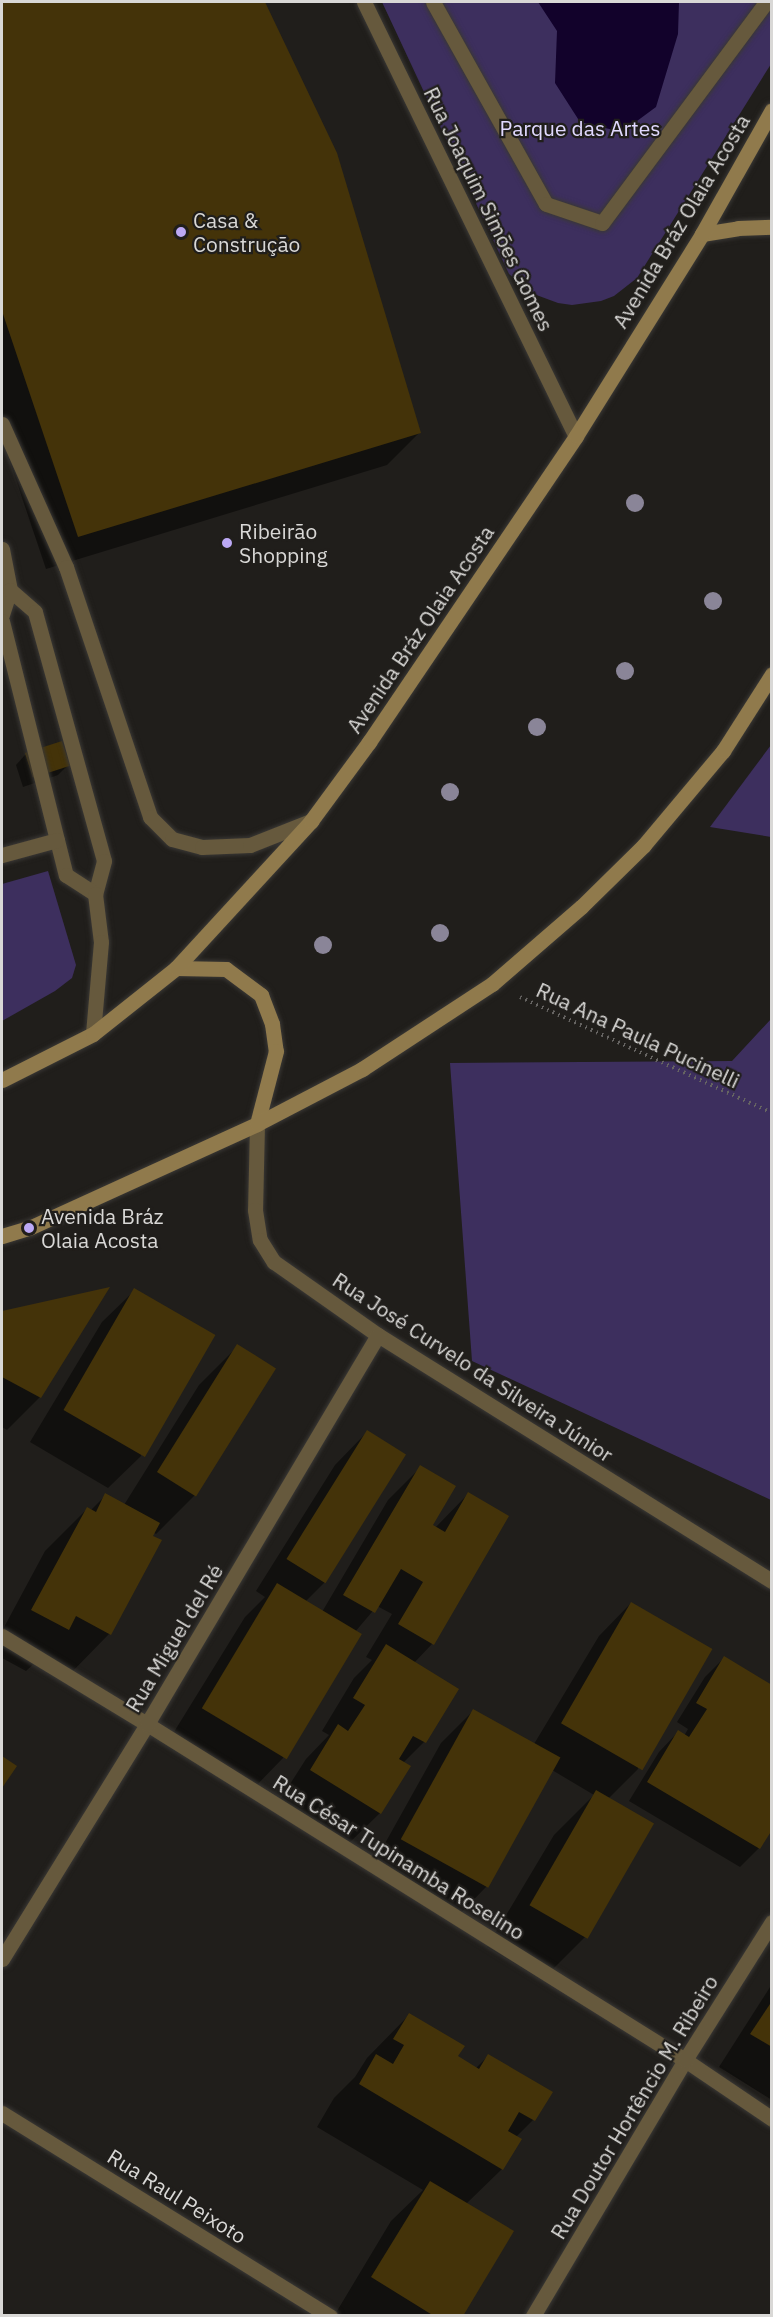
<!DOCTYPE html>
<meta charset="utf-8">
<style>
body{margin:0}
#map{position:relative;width:773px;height:2317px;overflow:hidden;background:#201e1b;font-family:"IBM Plex Sans",sans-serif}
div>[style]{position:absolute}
.green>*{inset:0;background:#3d2f5e}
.water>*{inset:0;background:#12022b}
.shadow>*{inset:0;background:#0007}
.building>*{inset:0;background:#443309;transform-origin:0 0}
.path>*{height:4px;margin-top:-2px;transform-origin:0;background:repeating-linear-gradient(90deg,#666462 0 1.5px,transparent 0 6px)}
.roads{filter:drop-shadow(0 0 2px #3a3835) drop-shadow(0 0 2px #3a3835)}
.lane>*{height:15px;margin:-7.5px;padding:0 7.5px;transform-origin:7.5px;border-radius:7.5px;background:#66593d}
.street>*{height:15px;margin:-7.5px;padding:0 7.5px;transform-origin:7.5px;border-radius:7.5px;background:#66593d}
.secondary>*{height:15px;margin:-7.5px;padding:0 7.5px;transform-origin:7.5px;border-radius:7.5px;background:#907a4c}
.trees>*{width:18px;height:18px;margin:-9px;border-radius:50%;background:#8a8598}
.dots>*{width:16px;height:16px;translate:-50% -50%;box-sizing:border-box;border:3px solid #201e1b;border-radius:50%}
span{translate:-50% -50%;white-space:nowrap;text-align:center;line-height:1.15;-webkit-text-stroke:4.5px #201e1b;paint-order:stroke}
.park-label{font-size:21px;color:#e1d9ff}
.street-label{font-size:21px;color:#d9d8d6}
.poi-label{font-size:21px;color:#d9d8d6}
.left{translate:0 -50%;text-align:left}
.frame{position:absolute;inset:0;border:3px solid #d9d8d6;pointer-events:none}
</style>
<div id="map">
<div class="green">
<div style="clip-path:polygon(382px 2px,771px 2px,771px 64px,637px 278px,614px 296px,601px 301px,572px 305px,558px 303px,531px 293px,509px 274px)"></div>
<div style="clip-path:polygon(771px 745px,771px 837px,710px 827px)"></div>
<div style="clip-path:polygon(48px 871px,76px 965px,72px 978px,55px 991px,2px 1021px,2px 884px)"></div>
<div style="clip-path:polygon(771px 1019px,771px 1500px,472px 1361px,450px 1063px,732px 1061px)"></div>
</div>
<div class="water">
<div style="clip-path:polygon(538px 2px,679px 2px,678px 34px,656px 107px,622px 132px,580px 122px,555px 83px,557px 31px)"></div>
</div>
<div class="shadow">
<div style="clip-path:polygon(2px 2px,264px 2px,335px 153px,420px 432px,387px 465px,46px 569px,2px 438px)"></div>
<div style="clip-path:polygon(25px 755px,68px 765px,58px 775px,23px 787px,16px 765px)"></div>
<div style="clip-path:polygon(106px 1289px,40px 1397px,7px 1430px,2px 1427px,2px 1313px)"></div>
<div style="clip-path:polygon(135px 1290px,141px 1456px,108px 1488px,30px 1442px,102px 1322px)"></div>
<div style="clip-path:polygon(238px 1346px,195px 1495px,156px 1534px,153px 1532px,109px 1634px,68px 1676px,38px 1660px,26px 1671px,2px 1658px,2px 1631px,45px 1551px,87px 1509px,90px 1511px,106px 1495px,124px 1505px,199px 1385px)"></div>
<div style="clip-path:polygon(367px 1432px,325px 1582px,305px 1602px,322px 1612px,388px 1500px,421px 1467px,430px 1525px,435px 1528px,468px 1494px,507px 1517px,432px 1644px,414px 1663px,457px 1689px,424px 1742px,403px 1763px,380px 1813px,347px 1845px,278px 1803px,306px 1759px,329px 1735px,322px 1731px,354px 1678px,372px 1660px,366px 1657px,392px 1614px,377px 1606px,355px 1632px,283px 1758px,251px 1791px,169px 1740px,245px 1617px,265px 1597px,256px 1591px,335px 1465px)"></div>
<div style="clip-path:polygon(631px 1603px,638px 1769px,608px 1799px,585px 1937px,542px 1980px,487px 1947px,554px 1835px,594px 1795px,552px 1770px,486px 1887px,454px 1920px,369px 1872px,441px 1743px,473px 1711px,534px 1744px,599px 1636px)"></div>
<div style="clip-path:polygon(724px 1658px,759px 1848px,740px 1867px,629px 1801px,659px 1752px,678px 1732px,684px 1736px,688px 1729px,677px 1722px,705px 1677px)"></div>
<div style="clip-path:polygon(772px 1984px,772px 2100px,719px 2067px)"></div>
<div style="clip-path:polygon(409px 2015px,456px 2057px,475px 2069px,488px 2056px,550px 2092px,533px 2120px,516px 2137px,502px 2169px,466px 2204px,461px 2316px,334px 2316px,391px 2221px,423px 2190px,317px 2127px,334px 2098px,355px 2077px,367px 2058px)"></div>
</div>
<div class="building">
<div style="clip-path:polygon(2px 2px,265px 2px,337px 153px,421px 433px,78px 537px,2px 311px)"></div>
<div style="left:62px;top:741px;width:26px;height:39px;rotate:72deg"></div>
<div style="clip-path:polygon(110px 1287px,41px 1398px,2px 1377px,2px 1311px)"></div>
<div style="left:134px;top:1288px;width:94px;height:141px;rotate:30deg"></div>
<div style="left:237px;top:1344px;width:46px;height:151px;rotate:32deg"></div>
<div style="left:367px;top:1430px;width:46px;height:152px;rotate:32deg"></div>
<div style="clip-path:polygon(420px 1465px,456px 1486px,433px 1525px,445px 1532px,468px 1492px,509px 1516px,434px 1645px,398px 1624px,423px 1582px,401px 1569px,375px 1613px,343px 1595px)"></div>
<div style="clip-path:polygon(105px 1493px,160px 1523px,153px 1536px,162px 1540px,111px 1635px,76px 1616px,69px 1630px,31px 1610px,87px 1507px,96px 1512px)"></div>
<div style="left:277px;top:1583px;width:99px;height:146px;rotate:31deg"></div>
<div style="left:631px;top:1602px;width:94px;height:140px;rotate:30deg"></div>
<div style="clip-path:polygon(386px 1644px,459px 1689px,426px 1743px,413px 1736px,399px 1759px,411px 1766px,381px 1814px,310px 1770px,338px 1724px,348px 1731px,365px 1705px,353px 1698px)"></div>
<div style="clip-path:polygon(724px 1656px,772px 1685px,772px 1830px,760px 1849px,647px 1782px,678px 1730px,689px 1737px,707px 1709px,696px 1703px)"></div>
<div style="left:473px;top:1709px;width:100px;height:149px;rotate:29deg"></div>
<div style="clip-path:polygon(2px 1756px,17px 1766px,2px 1788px)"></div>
<div style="left:596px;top:1790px;width:67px;height:133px;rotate:30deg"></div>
<div style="clip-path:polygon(772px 2001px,772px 2047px,750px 2034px)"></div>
<div style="clip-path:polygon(409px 2013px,465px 2046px,458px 2056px,479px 2069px,488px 2054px,553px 2092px,535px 2121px,519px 2112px,508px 2131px,522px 2139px,503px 2170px,359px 2084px,376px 2054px,393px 2064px,404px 2045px,393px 2039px)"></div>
<div style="clip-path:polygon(430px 2181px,514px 2231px,463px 2316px,434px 2316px,371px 2277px)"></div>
</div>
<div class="path">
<div style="left:520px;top:997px;width:277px;rotate:24.7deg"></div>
</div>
<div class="roads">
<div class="lane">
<div style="left:2px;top:424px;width:157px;rotate:65.9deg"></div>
<div style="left:66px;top:567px;width:264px;rotate:71.4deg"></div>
<div style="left:150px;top:817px;width:31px;rotate:45deg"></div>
<div style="left:172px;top:839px;width:31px;rotate:15deg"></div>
<div style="left:202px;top:847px;width:48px;rotate:-2.4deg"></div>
<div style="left:250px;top:845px;width:66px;rotate:-21.5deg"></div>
<div style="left:2px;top:549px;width:42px;rotate:79deg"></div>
<div style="left:10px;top:590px;width:26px;rotate:108deg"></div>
<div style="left:10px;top:590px;width:33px;rotate:41deg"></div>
<div style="left:35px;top:612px;width:258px;rotate:74.5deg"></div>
<div style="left:104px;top:861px;width:34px;rotate:105deg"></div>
<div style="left:2px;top:621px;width:262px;rotate:75.9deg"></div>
<div style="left:66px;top:875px;width:35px;rotate:33deg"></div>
<div style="left:95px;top:894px;width:48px;rotate:82.9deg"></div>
<div style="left:101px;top:942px;width:92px;rotate:95deg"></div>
<div style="left:2px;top:855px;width:57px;rotate:-15.3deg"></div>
</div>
<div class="street">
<div style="left:364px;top:2px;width:483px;rotate:64deg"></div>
<div style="left:433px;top:2px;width:231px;rotate:60.8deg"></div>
<div style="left:546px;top:204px;width:59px;rotate:18.7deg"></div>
<div style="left:602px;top:223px;width:275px;rotate:-53.4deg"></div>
<div style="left:257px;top:1124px;width:86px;rotate:91.3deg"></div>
<div style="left:255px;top:1210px;width:30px;rotate:81deg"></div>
<div style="left:260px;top:1240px;width:26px;rotate:58deg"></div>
<div style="left:274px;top:1262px;width:127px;rotate:35.1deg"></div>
<div style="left:378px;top:1335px;width:464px;rotate:32deg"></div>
<div style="left:2px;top:1636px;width:170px;rotate:31.3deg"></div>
<div style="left:147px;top:1724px;width:634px;rotate:31.99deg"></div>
<div style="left:685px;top:2060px;width:105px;rotate:34.1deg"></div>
<div style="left:2px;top:1959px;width:276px;rotate:-58.3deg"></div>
<div style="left:147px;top:1724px;width:452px;rotate:-59.3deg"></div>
<div style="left:2px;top:2113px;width:386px;rotate:31.8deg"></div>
<div style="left:533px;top:2316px;width:298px;rotate:-59.3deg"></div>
<div style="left:685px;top:2060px;width:163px;rotate:-57.8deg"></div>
</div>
<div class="secondary">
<div style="left:702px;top:234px;width:36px;rotate:-9deg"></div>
<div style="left:738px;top:228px;width:34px;rotate:-2deg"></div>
<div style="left:176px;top:968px;width:50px;rotate:1.1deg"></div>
<div style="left:226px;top:969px;width:44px;rotate:36.6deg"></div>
<div style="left:261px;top:995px;width:31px;rotate:69deg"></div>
<div style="left:272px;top:1024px;width:27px;rotate:82deg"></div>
<div style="left:276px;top:1051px;width:75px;rotate:104.6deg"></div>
<div style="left:2px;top:1080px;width:102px;rotate:-26.8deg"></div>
<div style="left:93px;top:1034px;width:106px;rotate:-38.5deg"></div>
<div style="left:176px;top:968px;width:200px;rotate:-47.4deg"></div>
<div style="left:311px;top:821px;width:98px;rotate:-53.7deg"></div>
<div style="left:369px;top:742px;width:369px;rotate:-55.9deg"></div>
<div style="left:576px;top:436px;width:238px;rotate:-58deg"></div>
<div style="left:702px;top:234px;width:142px;rotate:-60.6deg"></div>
<div style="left:2px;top:1236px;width:28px;rotate:-17deg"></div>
<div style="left:29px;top:1228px;width:251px;rotate:-24.5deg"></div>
<div style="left:257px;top:1124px;width:119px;rotate:-27.6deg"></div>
<div style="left:362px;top:1069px;width:155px;rotate:-33.2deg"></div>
<div style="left:492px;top:984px;width:118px;rotate:-40.9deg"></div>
<div style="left:581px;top:907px;width:88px;rotate:-44.5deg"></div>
<div style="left:644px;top:845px;width:123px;rotate:-50deg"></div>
<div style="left:723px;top:751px;width:91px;rotate:-57.5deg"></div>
</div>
</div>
<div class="trees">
<div style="left:635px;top:503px"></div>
<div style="left:713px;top:601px"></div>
<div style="left:625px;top:671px"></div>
<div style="left:537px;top:727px"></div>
<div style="left:450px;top:792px"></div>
<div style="left:440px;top:933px"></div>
<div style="left:323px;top:945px"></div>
</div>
<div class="dots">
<div style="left:181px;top:232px;background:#bca9f5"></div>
<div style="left:227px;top:543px;background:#bca9f5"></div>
<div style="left:29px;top:1228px;background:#bca9f5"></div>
</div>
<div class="park-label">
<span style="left:580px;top:128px">Parque das Artes</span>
</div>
<div class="street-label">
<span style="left:489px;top:209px;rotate:64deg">Rua Joaquim Simões Gomes</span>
<span style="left:681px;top:221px;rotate:-59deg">Avenida Bráz Olaia Acosta</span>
<span style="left:420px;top:629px;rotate:-56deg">Avenida Bráz Olaia Acosta</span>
<span style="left:638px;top:1035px;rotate:25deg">Rua Ana Paula Pucinelli</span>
<span style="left:473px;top:1367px;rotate:33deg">Rua José Curvelo da Silveira Júnior</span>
<span style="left:174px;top:1638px;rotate:-59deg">Rua Miguel del Ré</span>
<span style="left:399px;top:1857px;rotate:32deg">Rua César Tupinamba Roselino</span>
<span style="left:634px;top:2107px;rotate:-59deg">Rua Doutor Hortêncio M. Ribeiro</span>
<span style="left:177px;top:2196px;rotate:32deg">Rua Raul Peixoto</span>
</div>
<div class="poi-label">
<span class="left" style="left:193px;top:232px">Casa &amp;<br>Construção</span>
<span class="left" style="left:239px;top:543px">Ribeirão<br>Shopping</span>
<span class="left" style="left:41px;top:1228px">Avenida Bráz<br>Olaia Acosta</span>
</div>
<div class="frame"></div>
</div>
